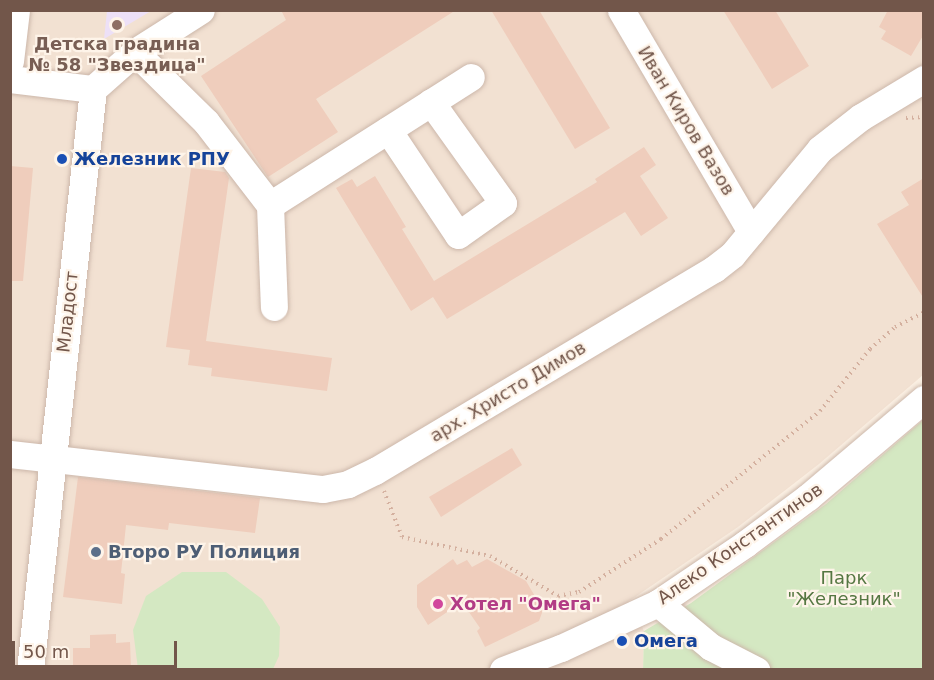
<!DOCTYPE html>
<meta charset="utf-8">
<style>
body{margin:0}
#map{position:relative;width:934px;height:680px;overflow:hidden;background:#fbf0e3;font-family:"DejaVu Sans",sans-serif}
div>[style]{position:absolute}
.residential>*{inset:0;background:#f2e1d2}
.education>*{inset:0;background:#ede0f7}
.green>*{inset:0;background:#d4e8c2}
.building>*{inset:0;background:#efcdbc}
.path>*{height:4px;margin-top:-2px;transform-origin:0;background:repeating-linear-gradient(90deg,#d4b09f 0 1.5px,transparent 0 6px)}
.roads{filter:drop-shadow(0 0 2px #ccb7aa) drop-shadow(0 0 2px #ccb7aa)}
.minor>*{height:27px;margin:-13.5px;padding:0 13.5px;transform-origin:13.5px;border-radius:13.5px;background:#fff}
.dots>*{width:16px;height:16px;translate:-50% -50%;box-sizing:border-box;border:3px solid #fef4e9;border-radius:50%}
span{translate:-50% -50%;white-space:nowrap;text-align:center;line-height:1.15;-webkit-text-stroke:4.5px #fef4e9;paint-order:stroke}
.education-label{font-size:18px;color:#785e54;font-weight:700}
.street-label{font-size:18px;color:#72564a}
.transit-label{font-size:18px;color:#164399;font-weight:700}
.left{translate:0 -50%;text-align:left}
.service-label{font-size:18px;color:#4e5e75;font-weight:700}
.park-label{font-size:18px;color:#557742}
.hotel-label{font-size:18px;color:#b23c85;font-weight:700}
.frame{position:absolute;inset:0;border:12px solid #72564a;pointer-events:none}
.scale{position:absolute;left:12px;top:641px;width:165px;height:27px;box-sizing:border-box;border:3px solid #72564a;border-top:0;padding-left:8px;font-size:18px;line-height:21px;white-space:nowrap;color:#72564a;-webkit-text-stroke:4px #fef4e9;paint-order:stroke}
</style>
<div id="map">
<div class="residential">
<div style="clip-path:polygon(10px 11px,923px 11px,923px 375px,819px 464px,738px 527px,629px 601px,644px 631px,643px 669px,11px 669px)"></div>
</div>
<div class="education">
<div style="clip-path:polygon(107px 11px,107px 10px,151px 11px,104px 39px)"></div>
</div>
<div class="green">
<div style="clip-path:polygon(923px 420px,923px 669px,643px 670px,644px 631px,691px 603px,826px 504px)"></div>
<div style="clip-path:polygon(182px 572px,226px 572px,262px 599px,280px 627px,279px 656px,273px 669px,138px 669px,133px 630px,146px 596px)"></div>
</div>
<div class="building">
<div style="clip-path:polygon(281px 10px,456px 10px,316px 99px,338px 132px,268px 177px,201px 76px,286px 20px)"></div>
<div style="clip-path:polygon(491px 10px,539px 10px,610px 128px,575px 149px)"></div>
<div style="clip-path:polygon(723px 10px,775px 10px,809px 66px,772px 89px)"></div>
<div style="clip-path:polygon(888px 10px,924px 10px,924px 34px,911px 56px,881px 39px,886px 31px,879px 27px)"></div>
<div style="clip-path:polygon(644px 147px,656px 165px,640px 176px,668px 218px,641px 236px,625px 212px,447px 319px,433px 297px,411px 311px,336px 188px,352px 179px,357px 187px,375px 176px,406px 227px,402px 229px,434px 281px,597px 182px,595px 179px)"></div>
<div style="clip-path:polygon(10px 166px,33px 168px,23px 281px,10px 281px)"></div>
<div style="clip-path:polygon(191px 168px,225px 172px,229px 178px,206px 341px,332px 358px,327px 391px,211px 376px,212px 368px,188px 365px,190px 350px,166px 347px)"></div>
<div style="clip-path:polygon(924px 178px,924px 299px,877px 224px,909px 205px,901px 192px)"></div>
<div style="clip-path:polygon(512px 448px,522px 465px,441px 517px,429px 497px)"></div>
<div style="clip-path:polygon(78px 477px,260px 498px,255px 533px,169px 523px,168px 530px,126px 525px,121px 573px,125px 574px,122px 604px,63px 597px)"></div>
<div style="clip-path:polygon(453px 559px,457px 565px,467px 560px,472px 567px,487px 559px,526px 581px,543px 610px,539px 621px,485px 647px,477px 631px,480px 628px,462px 602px,428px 625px,417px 607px,417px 585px)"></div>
<div style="clip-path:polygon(116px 634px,116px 643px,130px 642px,131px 669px,73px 669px,73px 648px,90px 648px,90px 635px)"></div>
</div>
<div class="path">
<div style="left:906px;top:118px;width:18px;rotate:-3deg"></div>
<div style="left:384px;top:491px;width:49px;rotate:68.6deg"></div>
<div style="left:402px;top:537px;width:90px;rotate:12.2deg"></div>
<div style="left:490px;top:556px;width:79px;rotate:30.5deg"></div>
<div style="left:558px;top:596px;width:21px;rotate:-11deg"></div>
<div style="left:579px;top:592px;width:98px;rotate:-32.9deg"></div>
<div style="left:661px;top:539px;width:204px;rotate:-38.8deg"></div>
<div style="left:820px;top:411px;width:80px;rotate:-51.1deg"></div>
<div style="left:870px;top:349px;width:33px;rotate:-41deg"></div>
<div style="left:895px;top:327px;width:33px;rotate:-27deg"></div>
</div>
<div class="roads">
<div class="minor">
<div style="left:621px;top:10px;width:257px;rotate:59.6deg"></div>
<div style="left:135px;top:52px;width:100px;rotate:44.6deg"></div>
<div style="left:206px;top:122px;width:105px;rotate:52.4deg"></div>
<div style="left:270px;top:205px;width:238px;rotate:-32.5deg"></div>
<div style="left:10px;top:61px;width:51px;rotate:-83.3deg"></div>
<div style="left:10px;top:79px;width:84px;rotate:6.9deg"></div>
<div style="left:388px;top:130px;width:126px;rotate:56.3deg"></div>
<div style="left:458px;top:235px;width:55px;rotate:-35.4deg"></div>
<div style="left:503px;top:203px;width:124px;rotate:-125.5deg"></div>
<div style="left:270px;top:205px;width:102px;rotate:87.8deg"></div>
<div style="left:10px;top:454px;width:315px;rotate:6.4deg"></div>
<div style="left:323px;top:489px;width:25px;rotate:-11deg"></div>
<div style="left:348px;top:484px;width:30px;rotate:-26deg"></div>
<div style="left:375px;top:471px;width:395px;rotate:-30.8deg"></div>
<div style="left:714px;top:269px;width:23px;rotate:-38deg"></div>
<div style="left:732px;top:255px;width:138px;rotate:-50.3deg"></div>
<div style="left:820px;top:149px;width:52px;rotate:-38deg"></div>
<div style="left:861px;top:117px;width:74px;rotate:-31.1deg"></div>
<div style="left:658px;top:603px;width:69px;rotate:39.7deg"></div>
<div style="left:711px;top:647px;width:51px;rotate:27.1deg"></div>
<div style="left:30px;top:670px;width:584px;rotate:-83.81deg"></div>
<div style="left:93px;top:89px;width:56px;rotate:-41.4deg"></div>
<div style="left:135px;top:52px;width:78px;rotate:-32.5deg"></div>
<div style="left:503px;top:670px;width:62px;rotate:-20.8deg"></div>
<div style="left:561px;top:648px;width:107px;rotate:-24.9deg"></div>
<div style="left:658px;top:603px;width:105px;rotate:-34.1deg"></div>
<div style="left:745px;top:544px;width:79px;rotate:-36.7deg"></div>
<div style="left:808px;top:497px;width:152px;rotate:-40.2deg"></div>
</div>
</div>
<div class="dots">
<div style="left:117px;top:25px;background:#8d6e63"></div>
<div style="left:62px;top:159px;background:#1a4fb4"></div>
<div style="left:96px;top:552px;background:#5c6f8a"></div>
<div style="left:438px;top:604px;background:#d1479c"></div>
<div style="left:622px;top:641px;background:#1a4fb4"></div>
</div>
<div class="education-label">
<span style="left:117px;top:55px">Детска градина<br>№ 58 "Звездица"</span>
</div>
<div class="street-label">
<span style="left:686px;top:121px;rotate:59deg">Иван Киров Вазов</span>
<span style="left:68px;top:312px;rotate:-84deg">Младост</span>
<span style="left:508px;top:392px;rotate:-31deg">арх. Христо Димов</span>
<span style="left:740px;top:544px;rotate:-35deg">Алеко Константинов</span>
</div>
<div class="transit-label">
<span class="left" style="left:74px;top:159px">Железник РПУ</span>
<span class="left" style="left:634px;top:641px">Омега</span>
</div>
<div class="service-label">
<span class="left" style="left:108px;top:552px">Второ РУ Полиция</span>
</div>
<div class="park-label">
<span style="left:844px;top:589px">Парк<br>"Железник"</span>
</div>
<div class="hotel-label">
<span class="left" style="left:450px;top:604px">Хотел "Омега"</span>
</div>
<div class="frame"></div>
<div class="scale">50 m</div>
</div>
